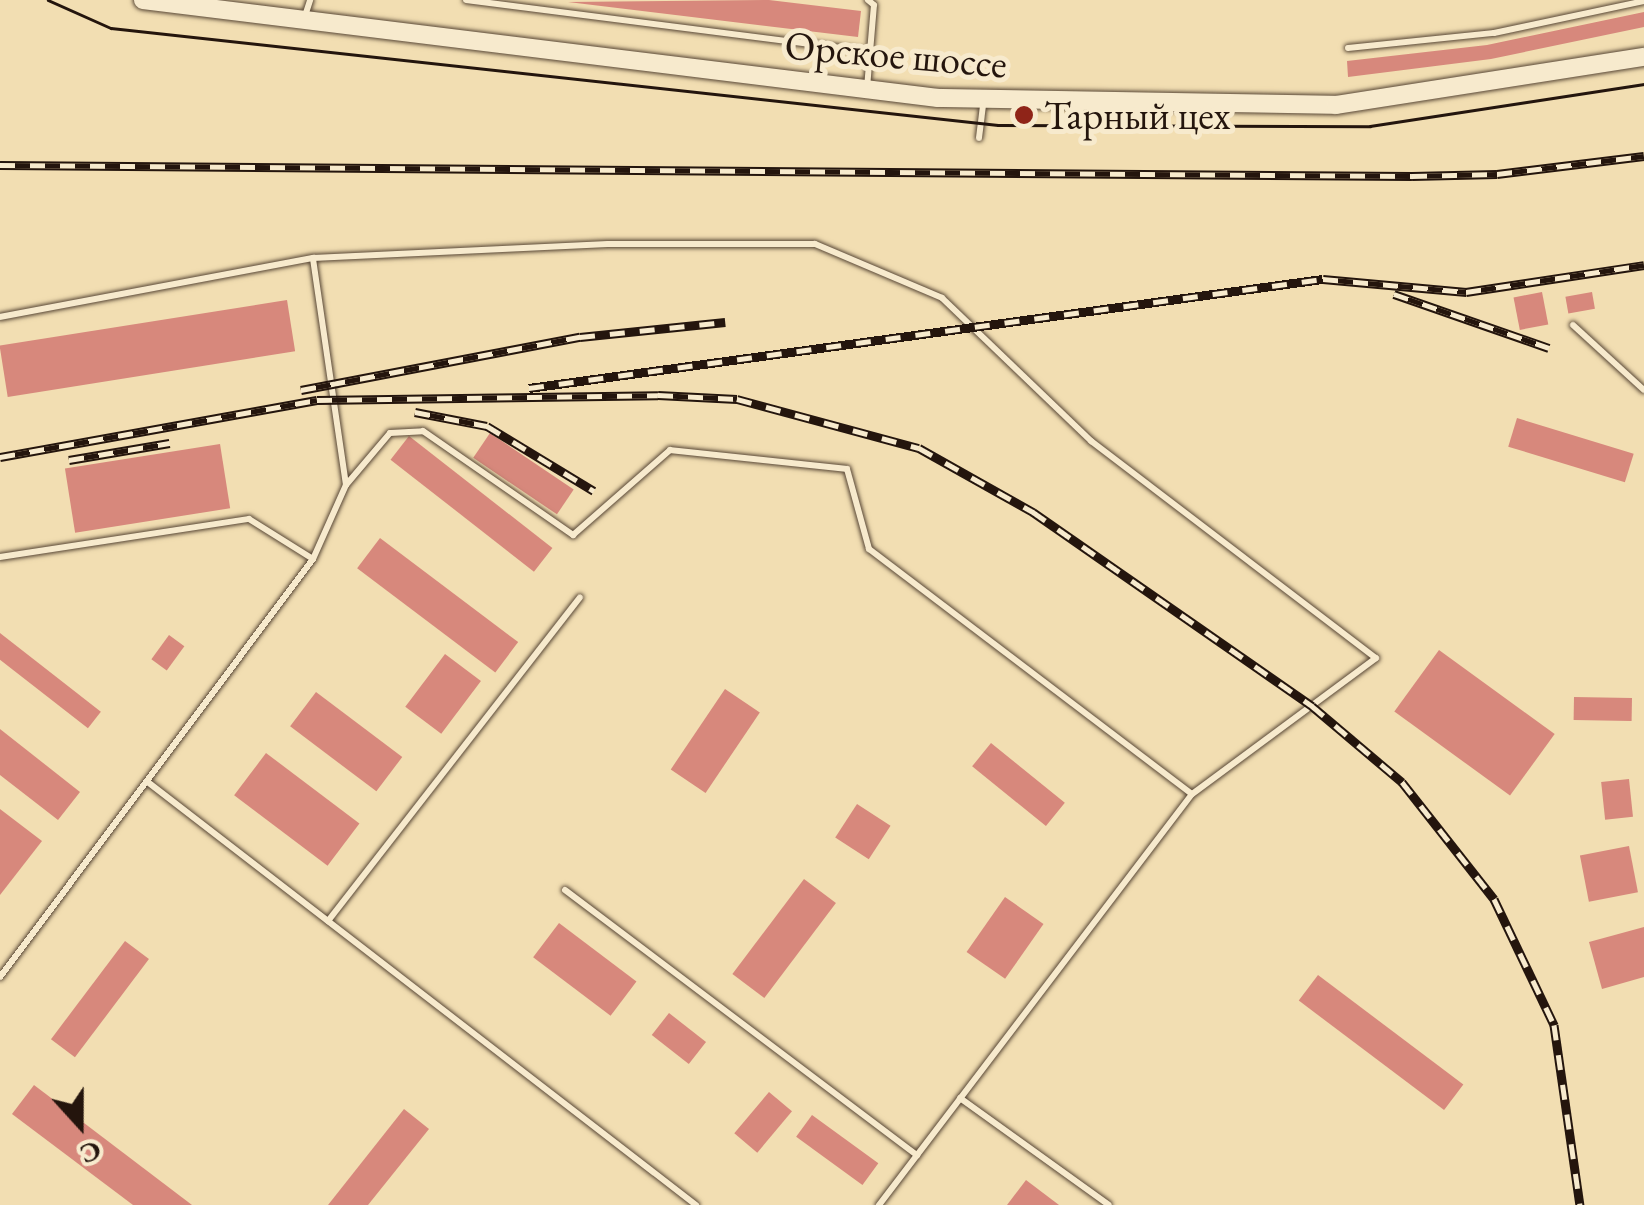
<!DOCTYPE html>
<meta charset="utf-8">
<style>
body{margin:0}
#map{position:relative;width:1644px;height:1205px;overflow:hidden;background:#f2deb2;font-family:"EB Garamond",serif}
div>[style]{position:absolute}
.building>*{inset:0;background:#d7887c;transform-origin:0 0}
.roads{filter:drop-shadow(0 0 2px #584736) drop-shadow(0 0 2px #584736)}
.lane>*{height:6px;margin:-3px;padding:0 3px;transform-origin:3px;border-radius:3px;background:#f7eacd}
.secondary>*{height:18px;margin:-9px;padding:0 9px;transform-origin:9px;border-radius:9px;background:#f7eacd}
.tram>*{height:2.5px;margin:-1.25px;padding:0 1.25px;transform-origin:1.25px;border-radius:1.25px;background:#24150d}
.rail>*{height:9px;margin-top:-4.5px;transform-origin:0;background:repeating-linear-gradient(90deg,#f7eacd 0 15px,#24150d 0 30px);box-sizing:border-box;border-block:2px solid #24150d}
.dots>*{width:28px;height:28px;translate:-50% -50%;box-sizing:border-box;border:5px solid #f7eacd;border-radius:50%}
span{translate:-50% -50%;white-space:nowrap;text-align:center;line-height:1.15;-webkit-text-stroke:10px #f7eacd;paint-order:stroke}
.street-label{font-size:40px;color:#24150d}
.poi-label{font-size:40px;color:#24150d}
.left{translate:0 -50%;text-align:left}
.north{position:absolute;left:30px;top:1075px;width:100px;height:100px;-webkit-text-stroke:8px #f7eacd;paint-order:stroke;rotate:159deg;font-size:28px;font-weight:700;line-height:40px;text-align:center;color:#24150d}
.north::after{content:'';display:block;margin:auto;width:35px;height:45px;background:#24150d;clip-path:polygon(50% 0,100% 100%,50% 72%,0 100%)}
</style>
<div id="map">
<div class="building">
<div style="clip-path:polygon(769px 0,861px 11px,858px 37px,568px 2px)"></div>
<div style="clip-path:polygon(1644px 12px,1644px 27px,1491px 59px,1348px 77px,1347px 61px,1487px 45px)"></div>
<div style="left:1542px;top:292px;width:33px;height:29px;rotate:79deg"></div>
<div style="left:1592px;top:292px;width:17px;height:27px;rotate:80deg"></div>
<div style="left:287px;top:300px;width:52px;height:291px;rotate:81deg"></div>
<div style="left:1517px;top:418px;width:122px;height:30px;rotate:17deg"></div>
<div style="left:490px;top:433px;width:101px;height:30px;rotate:34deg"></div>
<div style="left:409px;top:436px;width:182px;height:30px;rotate:38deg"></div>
<div style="left:220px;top:444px;width:65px;height:157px;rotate:81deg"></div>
<div style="left:380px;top:538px;width:173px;height:38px;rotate:37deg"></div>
<div style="left:0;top:633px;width:128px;height:21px;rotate:38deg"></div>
<div style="left:169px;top:635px;width:19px;height:30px;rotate:36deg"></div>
<div style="left:1439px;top:650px;width:143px;height:76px;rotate:36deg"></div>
<div style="left:445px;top:654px;width:45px;height:66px;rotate:37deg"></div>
<div style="left:725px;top:689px;width:42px;height:97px;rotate:34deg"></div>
<div style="left:316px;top:692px;width:108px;height:43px;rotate:37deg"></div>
<div style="left:1574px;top:697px;width:58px;height:23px;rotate:1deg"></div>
<div style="clip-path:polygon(0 729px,80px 792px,58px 820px,0 775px)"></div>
<div style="left:991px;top:743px;width:95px;height:30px;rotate:39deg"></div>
<div style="left:266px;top:753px;width:117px;height:53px;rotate:37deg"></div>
<div style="left:1629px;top:779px;width:38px;height:28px;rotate:84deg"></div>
<div style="left:857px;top:804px;width:40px;height:40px;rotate:33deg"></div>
<div style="clip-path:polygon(0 809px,42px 841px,0 895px)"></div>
<div style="left:1629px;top:846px;width:47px;height:50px;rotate:79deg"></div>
<div style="left:804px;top:879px;width:40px;height:119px;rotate:37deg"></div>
<div style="left:1005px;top:897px;width:47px;height:67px;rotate:35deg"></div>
<div style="left:559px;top:923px;width:97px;height:43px;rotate:37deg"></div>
<div style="clip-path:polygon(1644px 927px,1644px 977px,1602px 989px,1589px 942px)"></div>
<div style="left:125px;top:941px;width:30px;height:123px;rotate:37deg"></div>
<div style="left:1318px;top:975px;width:182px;height:32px;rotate:37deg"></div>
<div style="left:669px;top:1013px;width:47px;height:28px;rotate:38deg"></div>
<div style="clip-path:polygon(34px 1085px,192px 1205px,133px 1205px,12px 1114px)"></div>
<div style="left:769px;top:1092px;width:30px;height:54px;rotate:40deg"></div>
<div style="clip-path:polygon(404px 1109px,429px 1129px,368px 1205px,328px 1205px)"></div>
<div style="left:812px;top:1115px;width:82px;height:27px;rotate:36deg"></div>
<div style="clip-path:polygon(1026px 1180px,1059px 1205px,1007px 1205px)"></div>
</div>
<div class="roads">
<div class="lane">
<div style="left:466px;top:0;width:407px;rotate:7.3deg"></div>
<div style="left:304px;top:19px;width:20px;rotate:-72deg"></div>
<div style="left:1348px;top:48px;width:147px;rotate:-5.9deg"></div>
<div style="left:1494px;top:33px;width:153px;rotate:-12deg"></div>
<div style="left:867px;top:88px;width:83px;rotate:-85.2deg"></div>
<div style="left:874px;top:5px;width:8px;rotate:-140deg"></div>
<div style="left:979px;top:138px;width:38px;rotate:-83deg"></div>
<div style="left:0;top:317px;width:319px;rotate:-10.7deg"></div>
<div style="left:313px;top:258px;width:295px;rotate:-2.7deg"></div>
<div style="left:608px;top:244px;width:207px"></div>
<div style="left:815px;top:244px;width:138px;rotate:23deg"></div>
<div style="left:942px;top:298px;width:207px;rotate:43.8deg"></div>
<div style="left:1091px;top:441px;width:358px;rotate:37.3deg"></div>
<div style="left:1376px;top:658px;width:229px;rotate:143.5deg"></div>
<div style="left:1192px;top:794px;width:517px;rotate:127.29deg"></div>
<div style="left:1573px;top:325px;width:96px;rotate:42.5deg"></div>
<div style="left:346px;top:485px;width:68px;rotate:-49.8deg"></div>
<div style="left:390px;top:433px;width:33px;rotate:-3deg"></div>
<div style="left:423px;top:431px;width:183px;rotate:34.7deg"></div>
<div style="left:573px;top:535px;width:129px;rotate:-41.2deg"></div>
<div style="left:670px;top:450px;width:178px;rotate:6.1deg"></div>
<div style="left:847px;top:469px;width:83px;rotate:74.6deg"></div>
<div style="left:869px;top:549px;width:405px;rotate:37.2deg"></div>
<div style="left:0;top:557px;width:252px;rotate:-8.7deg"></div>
<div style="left:249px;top:519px;width:75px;rotate:32deg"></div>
<div style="left:149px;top:783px;width:691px;rotate:37.65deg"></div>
<div style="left:565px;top:890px;width:441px;rotate:37deg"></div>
<div style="left:328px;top:921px;width:410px;rotate:-52.1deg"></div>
<div style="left:0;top:977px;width:522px;rotate:-53.17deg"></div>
<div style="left:313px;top:559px;width:81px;rotate:-66deg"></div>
<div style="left:346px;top:485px;width:229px;rotate:-98.3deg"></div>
<div style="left:960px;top:1098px;width:183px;rotate:35.7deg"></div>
</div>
<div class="secondary">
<div style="left:143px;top:0;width:801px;rotate:7.03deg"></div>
<div style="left:938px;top:98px;width:398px;rotate:1deg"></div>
<div style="left:1336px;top:105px;width:312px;rotate:-8.9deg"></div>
</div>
</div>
<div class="tram">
<div style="left:48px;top:0;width:69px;rotate:24deg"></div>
<div style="left:111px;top:28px;width:892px;rotate:6.24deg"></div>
<div style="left:998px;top:125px;width:372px;rotate:0.2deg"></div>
<div style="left:1370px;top:126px;width:277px;rotate:-8.7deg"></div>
</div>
<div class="rail">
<div style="left:0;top:165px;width:1412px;rotate:0.45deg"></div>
<div style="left:1412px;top:176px;width:85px;rotate:-1.3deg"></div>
<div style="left:1497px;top:174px;width:148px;rotate:-7deg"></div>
<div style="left:1394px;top:294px;width:164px;rotate:19.2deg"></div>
<div style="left:529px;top:388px;width:801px;rotate:-7.82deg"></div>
<div style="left:1323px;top:279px;width:144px;rotate:5.2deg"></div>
<div style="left:1466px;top:292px;width:180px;rotate:-8.6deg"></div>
<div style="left:301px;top:390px;width:284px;rotate:-10.8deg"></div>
<div style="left:580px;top:337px;width:146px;rotate:-5.9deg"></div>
<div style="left:415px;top:412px;width:73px;rotate:11deg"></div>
<div style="left:487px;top:426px;width:125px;rotate:31.3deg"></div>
<div style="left:0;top:457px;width:322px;rotate:-10.2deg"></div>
<div style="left:317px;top:400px;width:341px;rotate:-0.8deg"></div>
<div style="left:658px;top:395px;width:79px;rotate:2.9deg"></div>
<div style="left:737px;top:399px;width:188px;rotate:15.1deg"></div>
<div style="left:919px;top:448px;width:131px;rotate:29.3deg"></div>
<div style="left:1033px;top:512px;width:340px;rotate:34.8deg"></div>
<div style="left:1312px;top:706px;width:118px;rotate:40.2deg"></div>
<div style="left:1402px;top:782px;width:149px;rotate:51.8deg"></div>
<div style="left:1494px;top:899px;width:140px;rotate:64.5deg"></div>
<div style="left:1554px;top:1025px;width:182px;rotate:81.8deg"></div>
<div style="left:69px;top:460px;width:102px;rotate:-9.6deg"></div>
</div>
<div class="dots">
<div style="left:1024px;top:115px;background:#8f2418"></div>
</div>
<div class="street-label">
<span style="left:896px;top:54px;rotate:5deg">Орское шоссе</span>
</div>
<div class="poi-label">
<span class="left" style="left:1044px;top:115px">Тарный цех</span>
</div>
<div class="north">С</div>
</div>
